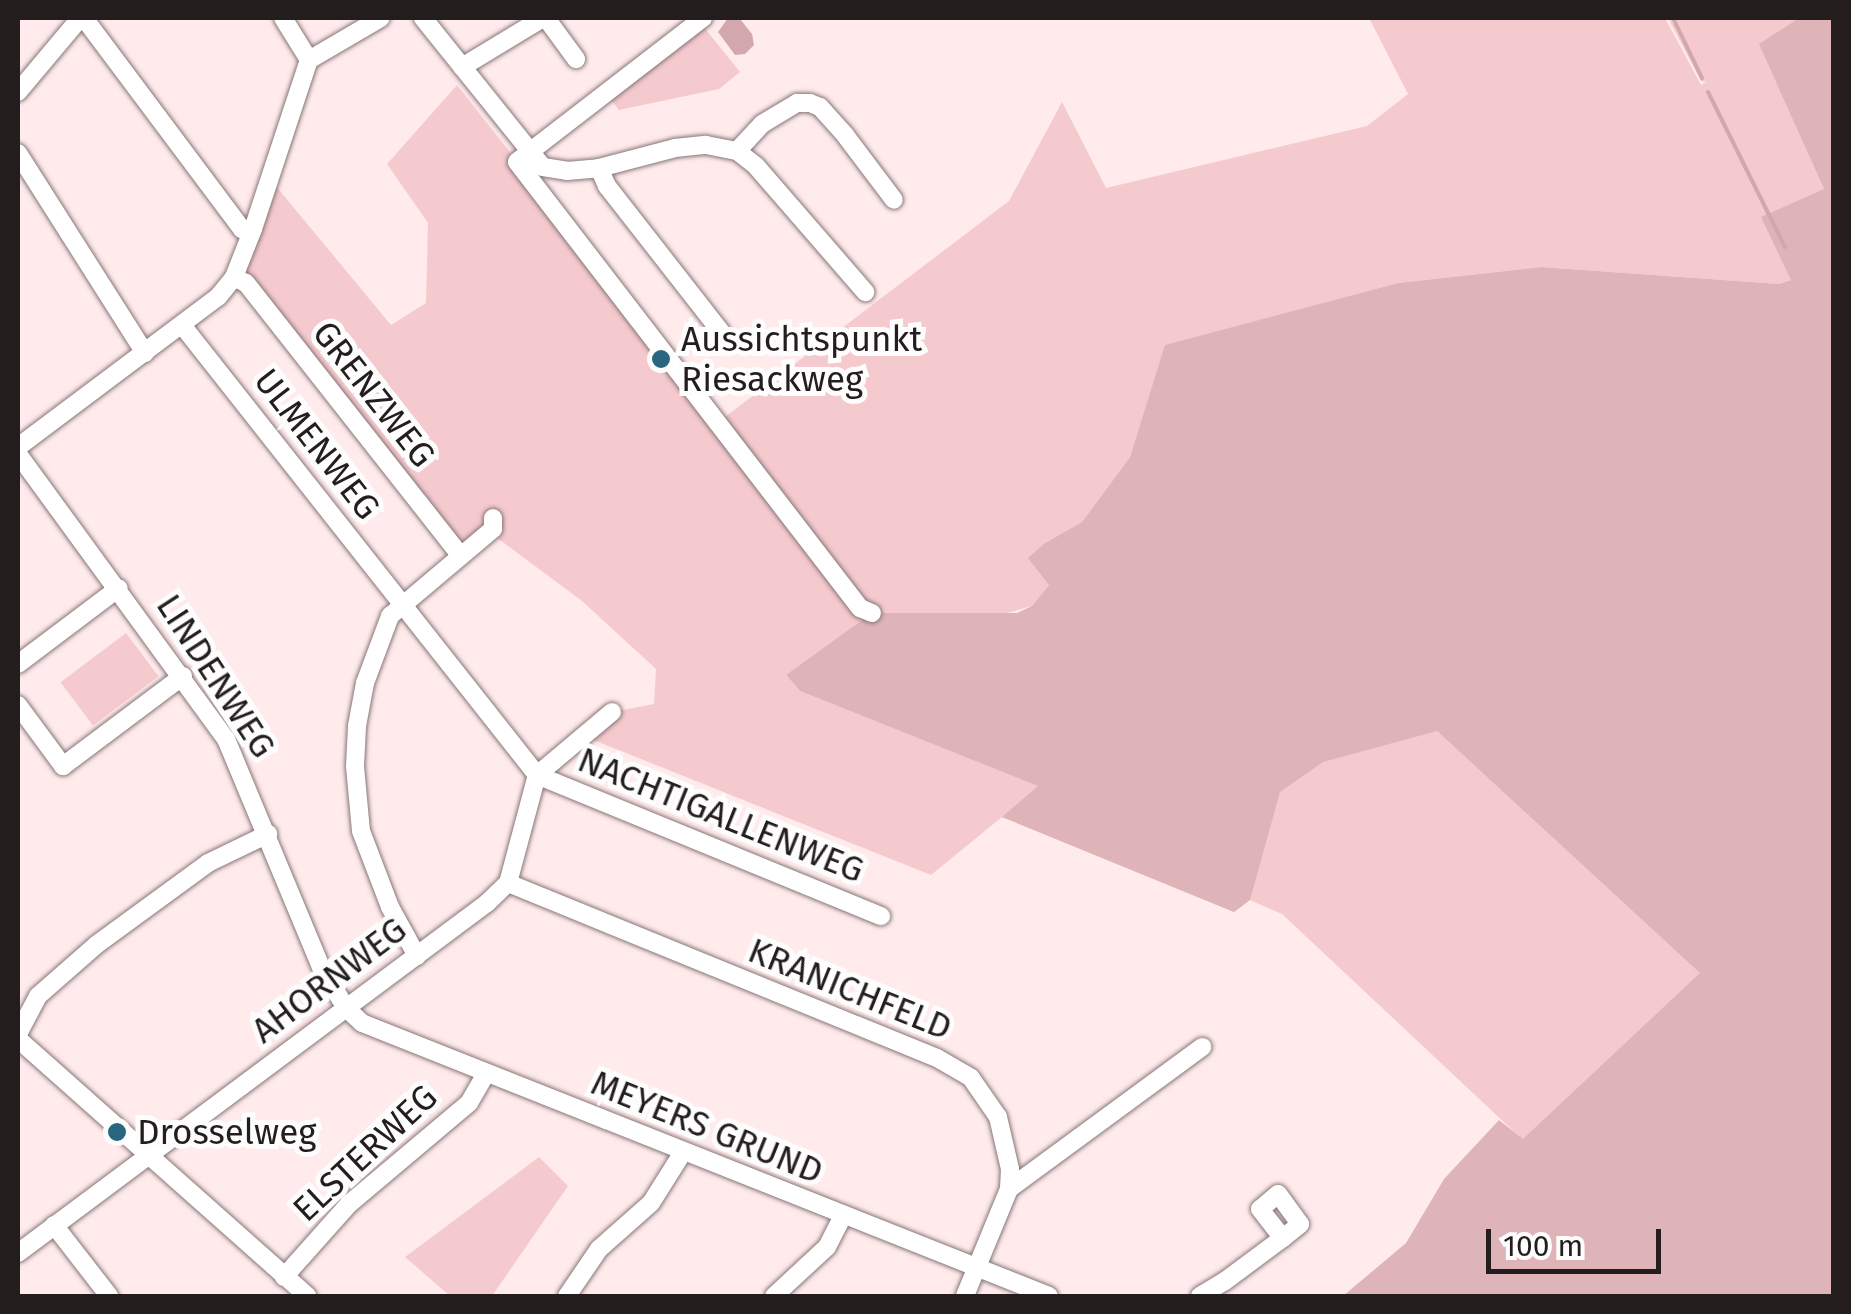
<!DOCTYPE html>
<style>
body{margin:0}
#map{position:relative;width:1851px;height:1314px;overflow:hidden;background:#ffebec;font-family:"Fira Sans",sans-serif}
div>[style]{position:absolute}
.green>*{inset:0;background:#f5cace;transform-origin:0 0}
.forest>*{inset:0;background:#dfb4b9}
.water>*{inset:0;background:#d2a8ac}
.stream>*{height:4px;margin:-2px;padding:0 2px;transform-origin:2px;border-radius:2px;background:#d2a8ac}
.roads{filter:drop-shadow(0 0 2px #877677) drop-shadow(0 0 2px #877677)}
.minor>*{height:18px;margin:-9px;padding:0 9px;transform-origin:9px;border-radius:9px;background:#fff}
.dots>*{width:28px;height:28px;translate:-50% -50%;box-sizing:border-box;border:5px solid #fdfdfd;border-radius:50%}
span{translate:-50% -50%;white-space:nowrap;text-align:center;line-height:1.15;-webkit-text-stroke:10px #fdfdfd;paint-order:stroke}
.poi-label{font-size:35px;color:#241d1e}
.left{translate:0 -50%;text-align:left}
.street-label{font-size:35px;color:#241d1e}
.frame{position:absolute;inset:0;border:20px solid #241d1e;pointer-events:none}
.scale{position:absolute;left:1486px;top:1229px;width:175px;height:45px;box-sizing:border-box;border:5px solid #241d1e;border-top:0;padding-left:12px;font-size:30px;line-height:35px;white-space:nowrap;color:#241d1e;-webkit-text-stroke:8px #fdfdfd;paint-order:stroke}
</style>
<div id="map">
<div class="green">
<div style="clip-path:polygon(1369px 18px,1665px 18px,1701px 85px,1706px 82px,1701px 81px,1668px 18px,1800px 18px,1760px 44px,1824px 189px,1791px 280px,1779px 284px,1541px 267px,1398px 283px,1166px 345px,1130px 457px,1082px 522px,1045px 543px,1049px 585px,1032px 606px,786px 675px,800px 691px,1039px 786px,1437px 731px,1701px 973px,1523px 1140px,1282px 914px,1250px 900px,1234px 912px,1002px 817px,931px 875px,581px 735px,612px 712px,654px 704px,656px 669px,582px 601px,489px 532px,460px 555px,234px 277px,270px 179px,391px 325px,426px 303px,428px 223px,387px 164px,457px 85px,721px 420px,1009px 201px,1062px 102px,1106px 188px,1367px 126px,1408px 94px)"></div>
<div style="clip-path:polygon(699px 21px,740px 72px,719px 89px,619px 110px,605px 92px)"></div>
<div style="left:126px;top:633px;width:54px;height:82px;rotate:53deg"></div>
<div style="clip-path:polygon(539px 1157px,568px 1186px,492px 1296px,450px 1296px,405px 1257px)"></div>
</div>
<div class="forest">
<div style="clip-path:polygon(1799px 18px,1833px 18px,1833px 1296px,1343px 1296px,1406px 1243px,1444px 1179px,1499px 1120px,1523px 1139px,1700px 973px,1437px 731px,1323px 762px,1280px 792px,1250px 900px,1234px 912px,1002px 817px,1038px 786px,800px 691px,786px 675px,872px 613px,1017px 613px,1032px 606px,1049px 585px,1028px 558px,1045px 543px,1082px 522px,1130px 457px,1165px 345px,1398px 283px,1541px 267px,1779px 284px,1791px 280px,1761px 217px,1824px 189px,1759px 44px)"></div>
</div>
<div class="water">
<div style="clip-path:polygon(728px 18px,740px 19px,752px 34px,754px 45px,745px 54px,735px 55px,718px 32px)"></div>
</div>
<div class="stream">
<div style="left:1673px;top:18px;width:67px;rotate:64.2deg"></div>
<div style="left:1708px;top:92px;width:173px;rotate:63.6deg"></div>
</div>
<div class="roads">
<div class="minor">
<div style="left:84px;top:18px;width:264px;rotate:53.2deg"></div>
<div style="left:242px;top:229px;width:10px;rotate:29deg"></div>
<div style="left:283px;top:18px;width:49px;rotate:58.2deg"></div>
<div style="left:423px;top:18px;width:191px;rotate:51.2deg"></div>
<div style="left:543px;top:167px;width:24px;rotate:9deg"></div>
<div style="left:567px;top:171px;width:32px;rotate:-5deg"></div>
<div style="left:599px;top:168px;width:79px;rotate:-14.7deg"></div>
<div style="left:675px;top:148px;width:31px;rotate:-6deg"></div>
<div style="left:706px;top:145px;width:32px;rotate:11deg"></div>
<div style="left:737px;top:151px;width:24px;rotate:38deg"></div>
<div style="left:756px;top:166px;width:167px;rotate:49.1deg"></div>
<div style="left:546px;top:18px;width:51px;rotate:53.8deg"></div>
<div style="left:703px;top:18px;width:235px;rotate:142.3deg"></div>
<div style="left:517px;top:162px;width:563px;rotate:52.44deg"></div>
<div style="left:860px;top:608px;width:13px;rotate:23deg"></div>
<div style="left:462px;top:67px;width:95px;rotate:-31.2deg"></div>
<div style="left:18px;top:92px;width:97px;rotate:-50deg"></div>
<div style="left:737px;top:151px;width:37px;rotate:-47deg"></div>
<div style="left:762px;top:124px;width:41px;rotate:-31deg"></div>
<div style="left:797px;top:103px;width:13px"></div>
<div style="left:810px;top:103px;width:11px;rotate:22deg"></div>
<div style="left:820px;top:107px;width:38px;rotate:48deg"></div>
<div style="left:845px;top:135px;width:81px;rotate:53deg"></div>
<div style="left:18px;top:153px;width:237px;rotate:57.6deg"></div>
<div style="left:599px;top:168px;width:20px;rotate:66deg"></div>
<div style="left:607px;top:186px;width:187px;rotate:52deg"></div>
<div style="left:234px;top:277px;width:13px;rotate:27deg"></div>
<div style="left:246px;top:283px;width:346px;rotate:51.8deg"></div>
<div style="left:182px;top:325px;width:573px;rotate:51.73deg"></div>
<div style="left:537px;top:775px;width:372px;rotate:22.3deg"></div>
<div style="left:18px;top:447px;width:250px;rotate:-36.9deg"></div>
<div style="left:218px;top:297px;width:26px;rotate:-51deg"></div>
<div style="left:234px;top:277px;width:52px;rotate:-68.4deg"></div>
<div style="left:253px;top:229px;width:178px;rotate:-71.7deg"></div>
<div style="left:309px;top:60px;width:83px;rotate:-30.3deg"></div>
<div style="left:18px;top:454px;width:353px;rotate:53.9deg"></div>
<div style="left:226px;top:739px;width:247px;rotate:67.4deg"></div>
<div style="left:321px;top:967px;width:48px;rotate:58.6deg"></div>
<div style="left:346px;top:1008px;width:22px;rotate:43deg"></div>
<div style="left:362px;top:1023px;width:739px;rotate:21.67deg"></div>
<div style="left:18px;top:664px;width:126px;rotate:-37deg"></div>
<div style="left:18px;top:705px;width:76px;rotate:53.6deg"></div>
<div style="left:63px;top:766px;width:150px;rotate:-36.9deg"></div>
<div style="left:508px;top:883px;width:463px;rotate:22.2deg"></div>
<div style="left:937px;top:1058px;width:39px;rotate:30deg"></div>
<div style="left:971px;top:1078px;width:47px;rotate:55.3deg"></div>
<div style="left:998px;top:1117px;width:53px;rotate:77deg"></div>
<div style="left:1010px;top:1169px;width:20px;rotate:93deg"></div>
<div style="left:1009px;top:1189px;width:116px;rotate:112.4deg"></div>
<div style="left:417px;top:956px;width:56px;rotate:-118.9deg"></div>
<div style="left:390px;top:907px;width:81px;rotate:-110.9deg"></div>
<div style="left:361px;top:831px;width:65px;rotate:-95.3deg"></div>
<div style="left:355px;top:766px;width:40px;rotate:-87.1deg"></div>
<div style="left:357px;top:726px;width:44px;rotate:-79.5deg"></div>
<div style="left:365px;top:683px;width:72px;rotate:-69.5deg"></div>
<div style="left:390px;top:616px;width:135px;rotate:-40.2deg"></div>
<div style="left:493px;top:529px;width:11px;rotate:-90deg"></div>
<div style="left:18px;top:1034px;width:43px;rotate:-62.2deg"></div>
<div style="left:38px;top:996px;width:77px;rotate:-41.3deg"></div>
<div style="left:96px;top:945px;width:139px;rotate:-36.2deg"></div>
<div style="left:208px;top:863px;width:67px;rotate:-25.8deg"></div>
<div style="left:18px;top:1039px;width:387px;rotate:41.6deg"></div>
<div style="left:1009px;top:1189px;width:240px;rotate:-36.3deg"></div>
<div style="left:54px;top:1225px;width:90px;rotate:52.2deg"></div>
<div style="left:18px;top:1253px;width:585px;rotate:-36.73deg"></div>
<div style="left:487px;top:903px;width:29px;rotate:-44deg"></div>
<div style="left:508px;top:883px;width:112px;rotate:-75deg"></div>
<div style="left:537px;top:775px;width:98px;rotate:-40deg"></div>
<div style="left:284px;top:1277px;width:98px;rotate:-48.3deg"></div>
<div style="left:349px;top:1204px;width:157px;rotate:-40.1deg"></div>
<div style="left:469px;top:1103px;width:34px;rotate:-60deg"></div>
<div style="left:567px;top:1296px;width:57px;rotate:-55.8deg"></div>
<div style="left:599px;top:1249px;width:69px;rotate:-41.5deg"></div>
<div style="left:651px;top:1203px;width:60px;rotate:-57.9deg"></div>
<div style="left:774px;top:1296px;width:72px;rotate:-42.8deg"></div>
<div style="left:827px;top:1247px;width:35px;rotate:-63deg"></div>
<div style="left:1200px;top:1296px;width:29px;rotate:-31deg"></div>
<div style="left:1225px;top:1281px;width:72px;rotate:-36.6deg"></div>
<div style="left:1283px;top:1238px;width:22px;rotate:-39deg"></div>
<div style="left:1300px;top:1224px;width:37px;rotate:-126deg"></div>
<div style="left:1278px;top:1194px;width:23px;rotate:140deg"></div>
<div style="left:1260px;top:1209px;width:37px;rotate:52deg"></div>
</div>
</div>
<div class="dots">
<div style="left:661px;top:359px;background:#2a667d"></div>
<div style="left:117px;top:1132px;background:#2a667d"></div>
</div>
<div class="poi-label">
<span class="left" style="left:681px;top:359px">Aussichtspunkt<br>Riesackweg</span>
<span class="left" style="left:137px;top:1132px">Drosselweg</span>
</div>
<div class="street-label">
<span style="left:374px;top:394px;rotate:52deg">GRENZWEG</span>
<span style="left:317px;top:444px;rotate:52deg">ULMENWEG</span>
<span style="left:216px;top:676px;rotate:57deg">LINDENWEG</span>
<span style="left:721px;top:815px;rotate:22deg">NACHTIGALLENWEG</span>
<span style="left:329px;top:980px;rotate:-37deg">AHORNWEG</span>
<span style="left:850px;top:989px;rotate:22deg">KRANICHFELD</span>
<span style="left:707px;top:1127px;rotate:22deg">MEYERS GRUND</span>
<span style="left:365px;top:1153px;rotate:-43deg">ELSTERWEG</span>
</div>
<div class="frame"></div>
<div class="scale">100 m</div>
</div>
